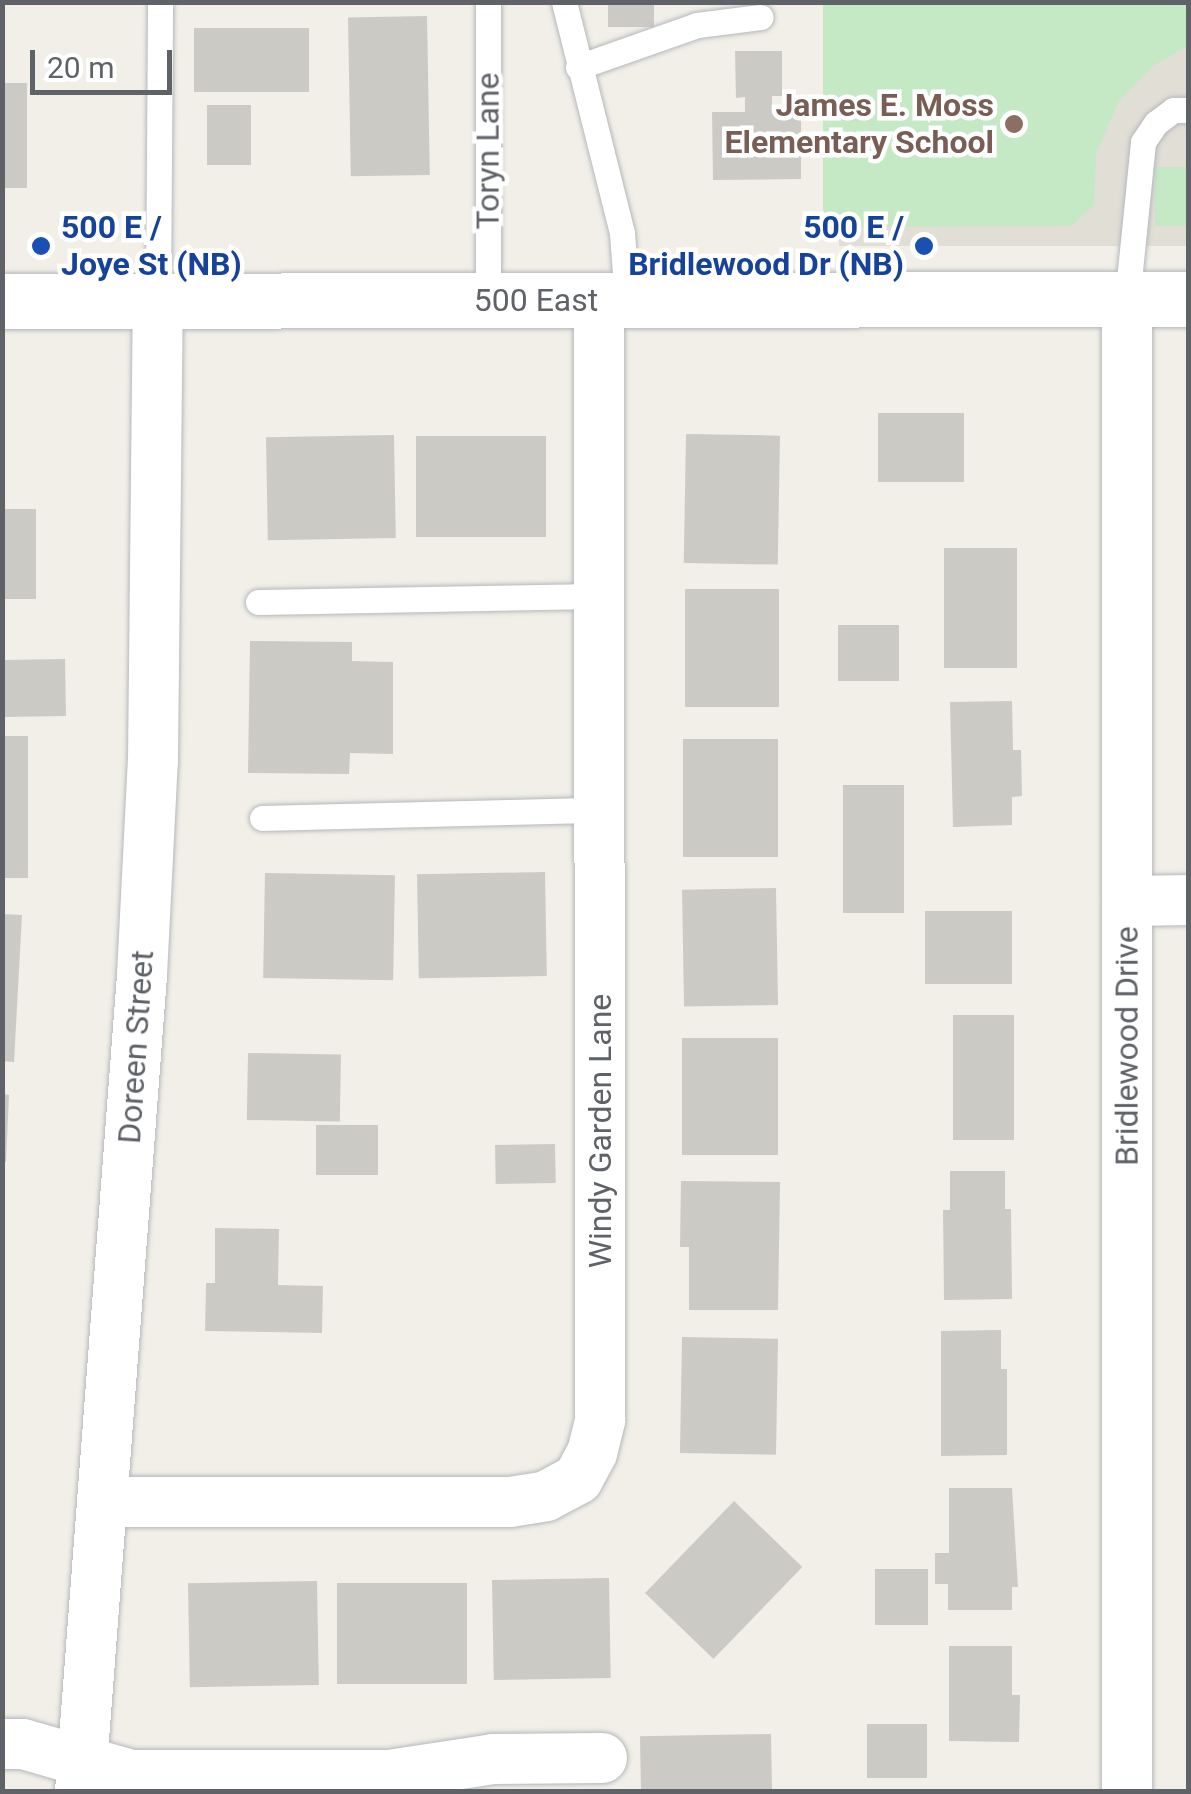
<!DOCTYPE html>
<style>
body{margin:0}
#map{position:relative;width:1191px;height:1794px;overflow:hidden;background:#f1efe8;font-family:Roboto,sans-serif}
div>[style]{position:absolute}
.education>*{inset:0;background:#e1ded6;transform-origin:0 0}
.green>*{inset:0;background:#c5e8c5;transform-origin:0 0}
.building>*{inset:0;background:#cccac5;transform-origin:0 0}
.roads{filter:drop-shadow(0 0 2px #b5b8bc) drop-shadow(0 0 2px #b5b8bc)}
.service>*{height:25px;margin:-12.5px;padding:0 12.5px;transform-origin:12.5px;border-radius:12.5px;background:#fff}
.minor>*{height:50px;margin:-25px;padding:0 25px;transform-origin:25px;border-radius:25px;background:#fff}
.tertiary>*{height:55px;margin:-27.5px;padding:0 27.5px;transform-origin:27.5px;border-radius:27.5px;background:#fff}
.dots>*{width:28px;height:28px;translate:-50% -50%;box-sizing:border-box;border:5px solid #fff;border-radius:50%}
span{translate:-50% -50%;white-space:nowrap;text-align:center;line-height:1.15;-webkit-text-stroke:9px #fff;paint-order:stroke}
.education-label{font-size:32px;color:#785e54;font-weight:700}
.right{translate:-100% -50%;text-align:right}
.street-label{font-size:32px;color:#5f6368}
.transit-label{font-size:32px;color:#164399;font-weight:700}
.left{translate:0 -50%;text-align:left}
.frame{position:absolute;inset:0;border:5px solid #5f6368;pointer-events:none}
.scale{position:absolute;left:30px;top:50px;width:142px;height:45px;box-sizing:border-box;border:5px solid #5f6368;border-top:0;padding-left:12px;font-size:30px;line-height:35px;white-space:nowrap;color:#5f6368;-webkit-text-stroke:8px #fff;paint-order:stroke}
</style>
<div id="map">
<div class="education">
<div style="left:839px;top:3px;width:349px;height:243px"></div>
</div>
<div class="green">
<div style="clip-path:polygon(823px 3px,1188px 3px,1188px 46px,1153px 66px,1119px 101px,1096px 154px,1094px 205px,1071px 226px,823px 227px)"></div>
<div style="left:1155px;top:167px;width:33px;height:59px"></div>
</div>
<div class="building">
<div style="left:608px;top:2px;width:46px;height:25px"></div>
<div style="left:427px;top:16px;width:159px;height:79px;rotate:89deg"></div>
<div style="left:194px;top:28px;width:115px;height:64px"></div>
<div style="clip-path:polygon(735px 51px,782px 51px,782px 96px,772px 96px,772px 112px,801px 112px,801px 179px,713px 180px,712px 112px,745px 112px,745px 97px,736px 98px)"></div>
<div style="left:2px;top:83px;width:25px;height:105px"></div>
<div style="left:207px;top:105px;width:44px;height:60px"></div>
<div style="left:964px;top:413px;width:69px;height:86px;rotate:90deg"></div>
<div style="left:686px;top:434px;width:94px;height:129px;rotate:1deg"></div>
<div style="left:394px;top:435px;width:103px;height:128px;rotate:89deg"></div>
<div style="left:416px;top:436px;width:130px;height:101px"></div>
<div style="left:2px;top:509px;width:34px;height:90px"></div>
<div style="left:944px;top:548px;width:73px;height:120px"></div>
<div style="left:685px;top:589px;width:94px;height:118px"></div>
<div style="left:838px;top:625px;width:61px;height:56px"></div>
<div style="clip-path:polygon(250px 641px,352px 642px,352px 661px,393px 662px,393px 754px,350px 753px,349px 774px,248px 773px)"></div>
<div style="left:65px;top:659px;width:57px;height:63px;rotate:89deg"></div>
<div style="clip-path:polygon(1012px 701px,1013px 750px,1021px 750px,1022px 796px,1012px 797px,1012px 825px,953px 827px,950px 702px)"></div>
<div style="left:2px;top:736px;width:26px;height:142px"></div>
<div style="left:683px;top:739px;width:95px;height:118px"></div>
<div style="left:843px;top:785px;width:61px;height:128px"></div>
<div style="left:545px;top:872px;width:104px;height:128px;rotate:89deg"></div>
<div style="left:265px;top:873px;width:130px;height:105px;rotate:1deg"></div>
<div style="left:776px;top:888px;width:117px;height:94px;rotate:89deg"></div>
<div style="left:925px;top:911px;width:87px;height:73px"></div>
<div style="clip-path:polygon(2px 914px,22px 915px,14px 1062px,2px 1061px)"></div>
<div style="left:953px;top:1015px;width:61px;height:125px"></div>
<div style="left:682px;top:1038px;width:96px;height:117px"></div>
<div style="left:248px;top:1053px;width:93px;height:67px;rotate:1deg"></div>
<div style="clip-path:polygon(2px 1094px,9px 1095px,6px 1162px,2px 1162px)"></div>
<div style="left:316px;top:1125px;width:62px;height:50px"></div>
<div style="left:555px;top:1144px;width:39px;height:60px;rotate:89deg"></div>
<div style="clip-path:polygon(950px 1171px,1005px 1171px,1005px 1209px,1011px 1209px,1012px 1299px,944px 1300px,943px 1210px,950px 1210px)"></div>
<div style="clip-path:polygon(681px 1181px,780px 1182px,778px 1310px,689px 1310px,689px 1247px,680px 1247px)"></div>
<div style="clip-path:polygon(215px 1228px,279px 1229px,278px 1285px,323px 1286px,322px 1333px,205px 1331px,206px 1283px,215px 1283px)"></div>
<div style="clip-path:polygon(1001px 1330px,1001px 1369px,1007px 1369px,1007px 1455px,941px 1456px,941px 1331px)"></div>
<div style="left:682px;top:1337px;width:96px;height:116px;rotate:1deg"></div>
<div style="clip-path:polygon(949px 1488px,1012px 1488px,1018px 1587px,1012px 1587px,1012px 1610px,948px 1610px,948px 1584px,935px 1584px,935px 1553px,949px 1553px)"></div>
<div style="left:734px;top:1501px;width:95px;height:128px;rotate:44deg"></div>
<div style="left:875px;top:1569px;width:53px;height:56px"></div>
<div style="left:609px;top:1578px;width:100px;height:117px;rotate:89deg"></div>
<div style="left:317px;top:1581px;width:104px;height:129px;rotate:89deg"></div>
<div style="left:337px;top:1583px;width:130px;height:101px"></div>
<div style="clip-path:polygon(949px 1646px,1012px 1646px,1012px 1695px,1020px 1695px,1019px 1742px,949px 1741px)"></div>
<div style="left:867px;top:1724px;width:60px;height:54px"></div>
<div style="left:771px;top:1734px;width:58px;height:131px;rotate:89deg"></div>
</div>
<div class="roads">
<div class="service">
<div style="left:488px;top:2px;width:298px;rotate:90deg"></div>
<div style="left:564px;top:2px;width:238px;rotate:75.9deg"></div>
<div style="left:622px;top:233px;width:67px;rotate:85.7deg"></div>
<div style="left:578px;top:67px;width:126px;rotate:-19.4deg"></div>
<div style="left:697px;top:25px;width:64px;rotate:-7.2deg"></div>
<div style="left:158px;top:300px;width:298px;rotate:-89.6deg"></div>
<div style="left:1127px;top:300px;width:159px;rotate:-84.2deg"></div>
<div style="left:1143px;top:142px;width:23px;rotate:-56deg"></div>
<div style="left:1156px;top:123px;width:21px;rotate:-37deg"></div>
<div style="left:1173px;top:110px;width:15px"></div>
<div style="left:258px;top:602px;width:340px;rotate:-1deg"></div>
<div style="left:262px;top:818px;width:337px;rotate:-1.4deg"></div>
</div>
<div class="minor">
<div style="left:1127px;top:300px;width:1492px;rotate:90deg"></div>
<div style="left:1127px;top:901px;width:61px;rotate:-0.9deg"></div>
<div style="left:104px;top:1502px;width:406px"></div>
<div style="left:510px;top:1502px;width:36px;rotate:-9deg"></div>
<div style="left:546px;top:1496px;width:36px;rotate:-28deg"></div>
<div style="left:578px;top:1479px;width:30px;rotate:-62deg"></div>
<div style="left:592px;top:1453px;width:34px;rotate:-76deg"></div>
<div style="left:600px;top:1420px;width:1120px;rotate:-90.05deg"></div>
<div style="left:2px;top:1744px;width:21px"></div>
<div style="left:23px;top:1744px;width:112px;rotate:16deg"></div>
<div style="left:131px;top:1775px;width:258px"></div>
<div style="left:389px;top:1775px;width:105px;rotate:-8.7deg"></div>
<div style="left:493px;top:1759px;width:109px;rotate:-0.5deg"></div>
<div style="left:80px;top:1792px;width:819px;rotate:-85.66deg"></div>
<div style="left:142px;top:975px;width:214px;rotate:-87.1deg"></div>
<div style="left:153px;top:761px;width:461px;rotate:-89.4deg"></div>
</div>
<div class="tertiary">
<div style="left:2px;top:301px;width:1186px;rotate:-0.1deg"></div>
</div>
</div>
<div class="dots">
<div style="left:1014px;top:124px;background:#8d6e63"></div>
<div style="left:41px;top:246px;background:#1a4fb4"></div>
<div style="left:924px;top:246px;background:#1a4fb4"></div>
</div>
<div class="education-label">
<span class="right" style="left:994px;top:124px">James E. Moss<br>Elementary School</span>
</div>
<div class="street-label">
<span style="left:488px;top:151px;rotate:-90deg">Toryn Lane</span>
<span style="left:536px;top:300px">500 East</span>
<span style="left:1127px;top:1046px;rotate:-90deg">Bridlewood Drive</span>
<span style="left:136px;top:1047px;rotate:-86deg">Doreen Street</span>
<span style="left:600px;top:1131px;rotate:-90deg">Windy Garden Lane</span>
</div>
<div class="transit-label">
<span class="left" style="left:61px;top:246px">500 E /<br>Joye St (NB)</span>
<span class="right" style="left:904px;top:246px">500 E /<br>Bridlewood Dr (NB)</span>
</div>
<div class="frame"></div>
<div class="scale">20 m</div>
</div>
